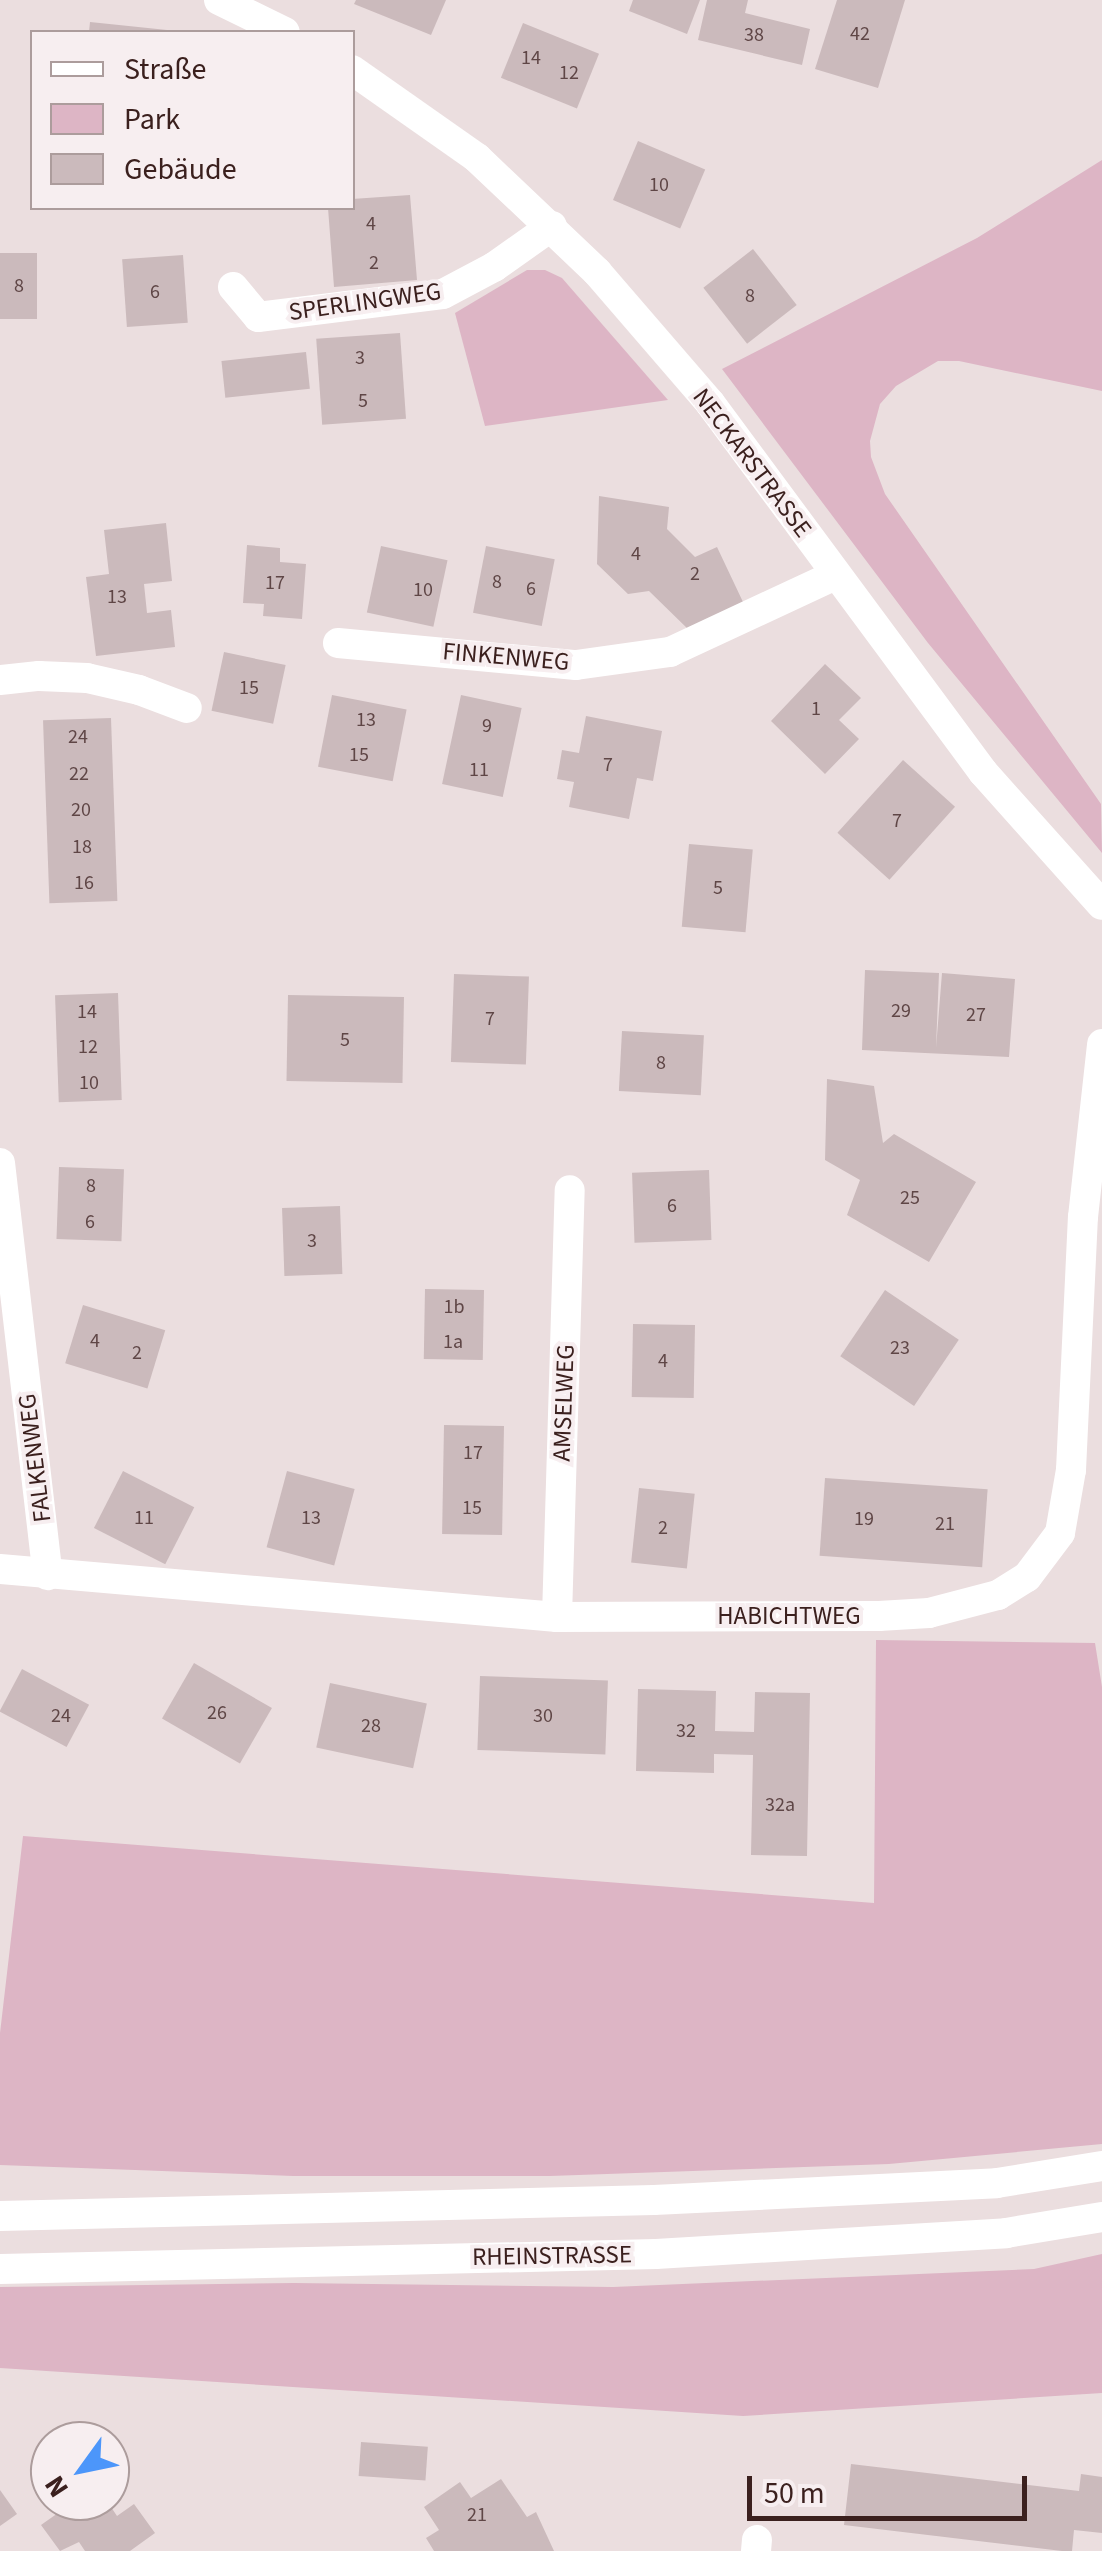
<!DOCTYPE html>
<meta charset="utf-8">
<style>
body{margin:0}
#map{position:relative;width:1102px;height:2551px;overflow:hidden;background:#ebdedf;font-family:"Source Sans 3",sans-serif}
div>[style]{position:absolute}
.green>*{inset:0;background:#ddb5c5}
.building>*{inset:0;background:#cbbabc;transform-origin:0 0}
.street>*{height:30px;margin:-15px;padding:0 15px;transform-origin:15px;border-radius:15px;background:#fff}
.secondary>*{height:30px;margin:-15px;padding:0 15px;transform-origin:15px;border-radius:15px;background:#fff}
span{translate:-50% -50%;white-space:nowrap;text-align:center;line-height:1.15;-webkit-text-stroke:8px #f7eef0;paint-order:stroke}
.number-label{font-size:20px;color:#5f4646}
.number-label span{-webkit-text-stroke-width:0}
.street-label{font-size:25px;color:#3b201e}
.legend{position:absolute;left:30px;top:30px;width:325px;height:180px;box-sizing:border-box;background:#f7eef0;border:2px solid #ac9c9c;margin:0;padding:12px 18px;list-style:none;font-size:30px;color:#3b201e}
.legend li{display:flex;align-items:center;gap:20px;height:50px}
.legend b{width:50px;border:2px solid #ac9c9c}
.north{position:absolute;left:30px;top:2421px;width:100px;height:100px;box-sizing:border-box;background:#f7eef0;border:2px solid #ac9c9c;border-radius:50%;rotate:237deg;font-size:28px;font-weight:700;line-height:40px;text-align:center;color:#3b201e}
.north::after{content:'';display:block;margin:auto;width:35px;height:45px;background:#4c96fa;clip-path:polygon(50% 0,100% 100%,50% 72%,0 100%)}
.scale{position:absolute;left:747px;top:2476px;width:280px;height:45px;box-sizing:border-box;border:5px solid #3b201e;border-top:0;padding-left:12px;font-size:30px;line-height:35px;white-space:nowrap;color:#3b201e;-webkit-text-stroke:8px #f7eef0;paint-order:stroke}
</style>
<div id="map">
<div class="green">
<div style="clip-path:polygon(1102px 160px,1102px 391px,959px 361px,938px 361px,896px 386px,880px 404px,870px 441px,871px 457px,885px 494px,1101px 804px,1102px 853px,928px 643px,722px 369px,977px 238px)"></div>
<div style="clip-path:polygon(527px 270px,545px 270px,562px 278px,668px 400px,485px 426px,455px 313px)"></div>
<div style="clip-path:polygon(876px 1640px,1095px 1643px,1102px 1687px,1102px 2144px,889px 2164px,550px 2176px,293px 2176px,0 2165px,0 2033px,23px 1836px,874px 1903px)"></div>
<div style="clip-path:polygon(1102px 2254px,1102px 2393px,743px 2416px,0 2368px,0 2287px,294px 2283px,613px 2287px,1034px 2269px)"></div>
</div>
<div class="building">
<div style="clip-path:polygon(356px 0,446px 0,431px 35px,354px 4px)"></div>
<div style="clip-path:polygon(633px 0,700px 0,687px 34px,629px 11px)"></div>
<div style="clip-path:polygon(707px 0,748px 0,745px 13px,810px 29px,802px 65px,698px 40px)"></div>
<div style="clip-path:polygon(837px 0,905px 0,878px 88px,815px 69px)"></div>
<div style="clip-path:polygon(90px 22px,167px 30px,167px 32px,89px 32px)"></div>
<div style="left:523px;top:23px;width:82px;height:59px;rotate:22deg"></div>
<div style="left:638px;top:141px;width:73px;height:64px;rotate:23deg"></div>
<div style="clip-path:polygon(410px 195px,417px 280px,334px 287px,328px 208px,352px 208px,352px 199px)"></div>
<div style="left:753px;top:249px;width:71px;height:63px;rotate:52deg"></div>
<div style="left:0;top:253px;width:37px;height:66px"></div>
<div style="left:183px;top:255px;width:68px;height:61px;rotate:86deg"></div>
<div style="left:400px;top:333px;width:86px;height:84px;rotate:86deg"></div>
<div style="left:306px;top:352px;width:37px;height:85px;rotate:84deg"></div>
<div style="clip-path:polygon(599px 496px,669px 507px,667px 529px,695px 557px,717px 547px,743px 602px,691px 632px,649px 591px,628px 594px,597px 564px)"></div>
<div style="clip-path:polygon(166px 523px,172px 581px,144px 584px,147px 613px,171px 610px,175px 647px,96px 656px,86px 577px,109px 574px,104px 530px)"></div>
<div style="clip-path:polygon(247px 545px,280px 548px,280px 562px,306px 564px,302px 619px,263px 616px,264px 604px,243px 603px)"></div>
<div style="left:381px;top:546px;width:68px;height:68px;rotate:12deg"></div>
<div style="left:486px;top:546px;width:70px;height:68px;rotate:11deg"></div>
<div style="left:224px;top:652px;width:63px;height:60px;rotate:12deg"></div>
<div style="clip-path:polygon(825px 664px,861px 698px,839px 720px,859px 739px,825px 774px,771px 721px)"></div>
<div style="left:332px;top:695px;width:76px;height:73px;rotate:11deg"></div>
<div style="left:461px;top:695px;width:62px;height:91px;rotate:12deg"></div>
<div style="clip-path:polygon(586px 716px,662px 731px,653px 781px,637px 778px,629px 819px,569px 807px,574px 782px,557px 779px,562px 750px,579px 753px)"></div>
<div style="left:111px;top:718px;width:183px;height:68px;rotate:88deg"></div>
<div style="left:903px;top:760px;width:70px;height:98px;rotate:42deg"></div>
<div style="left:689px;top:844px;width:64px;height:83px;rotate:5deg"></div>
<div style="clip-path:polygon(865px 970px,939px 973px,936px 1048px,942px 973px,1015px 979px,1009px 1057px,862px 1050px)"></div>
<div style="left:454px;top:974px;width:75px;height:88px;rotate:2deg"></div>
<div style="left:118px;top:993px;width:107px;height:63px;rotate:88deg"></div>
<div style="left:288px;top:995px;width:116px;height:86px;rotate:1deg"></div>
<div style="left:622px;top:1031px;width:82px;height:60px;rotate:3deg"></div>
<div style="clip-path:polygon(827px 1079px,874px 1086px,883px 1143px,894px 1134px,976px 1182px,929px 1262px,847px 1215px,860px 1180px,825px 1160px)"></div>
<div style="left:59px;top:1167px;width:65px;height:72px;rotate:2deg"></div>
<div style="left:709px;top:1170px;width:70px;height:77px;rotate:88deg"></div>
<div style="left:340px;top:1206px;width:68px;height:58px;rotate:88deg"></div>
<div style="left:425px;top:1289px;width:59px;height:70px;rotate:1deg"></div>
<div style="left:885px;top:1290px;width:89px;height:80px;rotate:34deg"></div>
<div style="left:83px;top:1305px;width:86px;height:61px;rotate:17deg"></div>
<div style="left:633px;top:1324px;width:62px;height:73px;rotate:1deg"></div>
<div style="left:444px;top:1425px;width:60px;height:109px;rotate:1deg"></div>
<div style="left:123px;top:1471px;width:80px;height:64px;rotate:27deg"></div>
<div style="left:287px;top:1471px;width:70px;height:79px;rotate:15deg"></div>
<div style="left:825px;top:1478px;width:163px;height:78px;rotate:4deg"></div>
<div style="left:639px;top:1488px;width:56px;height:75px;rotate:6deg"></div>
<div style="left:194px;top:1663px;width:90px;height:64px;rotate:30deg"></div>
<div style="left:22px;top:1669px;width:76px;height:48px;rotate:28deg"></div>
<div style="left:480px;top:1676px;width:128px;height:74px;rotate:2deg"></div>
<div style="left:330px;top:1683px;width:99px;height:66px;rotate:12deg"></div>
<div style="clip-path:polygon(638px 1689px,716px 1691px,715px 1731px,754px 1732px,755px 1692px,810px 1693px,807px 1856px,751px 1855px,753px 1755px,714px 1754px,714px 1773px,636px 1771px)"></div>
<div style="left:361px;top:2442px;width:67px;height:34px;rotate:4deg"></div>
<div style="clip-path:polygon(851px 2464px,1079px 2491px,1081px 2474px,1102px 2477px,1102px 2533px,1074px 2530px,1072px 2551px,1062px 2551px,844px 2525px)"></div>
<div style="clip-path:polygon(501px 2479px,527px 2517px,536px 2512px,554px 2551px,434px 2551px,426px 2538px,439px 2530px,424px 2507px,460px 2482px,471px 2498px)"></div>
<div style="clip-path:polygon(0 2490px,17px 2514px,0 2526px)"></div>
<div style="clip-path:polygon(75px 2501px,107px 2501px,117px 2516px,134px 2504px,155px 2533px,130px 2551px,85px 2551px,79px 2542px,60px 2551px,41px 2525px)"></div>
</div>
<div class="street">
<div style="left:233px;top:287px;width:39px;rotate:50deg"></div>
<div style="left:258px;top:317px;width:186px;rotate:-7.1deg"></div>
<div style="left:443px;top:294px;width:58px;rotate:-27.9deg"></div>
<div style="left:494px;top:267px;width:71px;rotate:-35.3deg"></div>
<div style="left:338px;top:643px;width:239px;rotate:5.3deg"></div>
<div style="left:576px;top:665px;width:95px;rotate:-7.9deg"></div>
<div style="left:670px;top:652px;width:182px;rotate:-25deg"></div>
<div style="left:0;top:680px;width:39px;rotate:-6deg"></div>
<div style="left:39px;top:676px;width:48px;rotate:2.4deg"></div>
<div style="left:87px;top:678px;width:53px;rotate:13deg"></div>
<div style="left:139px;top:690px;width:51px;rotate:20.6deg"></div>
<div style="left:0;top:1163px;width:415px;rotate:83.4deg"></div>
<div style="left:0;top:1569px;width:559px;rotate:4.93deg"></div>
<div style="left:557px;top:1617px;width:322px;rotate:-0.2deg"></div>
<div style="left:879px;top:1616px;width:50px;rotate:-3.4deg"></div>
<div style="left:929px;top:1613px;width:71px;rotate:-14.6deg"></div>
<div style="left:998px;top:1595px;width:34px;rotate:-32deg"></div>
<div style="left:1027px;top:1577px;width:55px;rotate:-53.1deg"></div>
<div style="left:1060px;top:1533px;width:64px;rotate:-80.1deg"></div>
<div style="left:1071px;top:1470px;width:253px;rotate:-87.3deg"></div>
<div style="left:1083px;top:1217px;width:174px;rotate:-83.7deg"></div>
<div style="left:557px;top:1617px;width:427px;rotate:-88.3deg"></div>
<div style="left:756px;top:2551px;width:11px;rotate:-85deg"></div>
</div>
<div class="secondary">
<div style="left:219px;top:0;width:73px;rotate:25.9deg"></div>
<div style="left:352px;top:70px;width:153px;rotate:35.1deg"></div>
<div style="left:477px;top:158px;width:166px;rotate:43.5deg"></div>
<div style="left:597px;top:272px;width:173px;rotate:49.2deg"></div>
<div style="left:710px;top:403px;width:459px;rotate:53.5deg"></div>
<div style="left:983px;top:772px;width:178px;rotate:48.2deg"></div>
<div style="left:0;top:2216px;width:654px;rotate:-1.4deg"></div>
<div style="left:654px;top:2200px;width:343px;rotate:-2.8deg"></div>
<div style="left:997px;top:2183px;width:106px;rotate:-9.2deg"></div>
<div style="left:0;top:2269px;width:656px;rotate:-1.31deg"></div>
<div style="left:656px;top:2254px;width:351px;rotate:-3.4deg"></div>
<div style="left:1006px;top:2233px;width:97px;rotate:-9.5deg"></div>
</div>
<div class="number-label">
<span style="left:860px;top:34px">42</span>
<span style="left:754px;top:35px">38</span>
<span style="left:531px;top:58px">14</span>
<span style="left:569px;top:73px">12</span>
<span style="left:659px;top:185px">10</span>
<span style="left:371px;top:224px">4</span>
<span style="left:374px;top:263px">2</span>
<span style="left:19px;top:286px">8</span>
<span style="left:155px;top:292px">6</span>
<span style="left:750px;top:296px">8</span>
<span style="left:360px;top:358px">3</span>
<span style="left:363px;top:401px">5</span>
<span style="left:636px;top:554px">4</span>
<span style="left:695px;top:574px">2</span>
<span style="left:497px;top:582px">8</span>
<span style="left:275px;top:583px">17</span>
<span style="left:531px;top:589px">6</span>
<span style="left:423px;top:590px">10</span>
<span style="left:117px;top:597px">13</span>
<span style="left:249px;top:688px">15</span>
<span style="left:816px;top:709px">1</span>
<span style="left:366px;top:720px">13</span>
<span style="left:487px;top:726px">9</span>
<span style="left:78px;top:737px">24</span>
<span style="left:359px;top:755px">15</span>
<span style="left:608px;top:765px">7</span>
<span style="left:479px;top:770px">11</span>
<span style="left:79px;top:774px">22</span>
<span style="left:81px;top:810px">20</span>
<span style="left:897px;top:821px">7</span>
<span style="left:82px;top:847px">18</span>
<span style="left:84px;top:883px">16</span>
<span style="left:718px;top:888px">5</span>
<span style="left:901px;top:1011px">29</span>
<span style="left:87px;top:1012px">14</span>
<span style="left:976px;top:1015px">27</span>
<span style="left:490px;top:1019px">7</span>
<span style="left:345px;top:1040px">5</span>
<span style="left:88px;top:1047px">12</span>
<span style="left:661px;top:1063px">8</span>
<span style="left:89px;top:1083px">10</span>
<span style="left:91px;top:1186px">8</span>
<span style="left:910px;top:1198px">25</span>
<span style="left:672px;top:1206px">6</span>
<span style="left:90px;top:1222px">6</span>
<span style="left:312px;top:1241px">3</span>
<span style="left:454px;top:1307px">1b</span>
<span style="left:95px;top:1341px">4</span>
<span style="left:453px;top:1342px">1a</span>
<span style="left:900px;top:1348px">23</span>
<span style="left:137px;top:1353px">2</span>
<span style="left:663px;top:1361px">4</span>
<span style="left:473px;top:1453px">17</span>
<span style="left:472px;top:1508px">15</span>
<span style="left:144px;top:1518px">11</span>
<span style="left:311px;top:1518px">13</span>
<span style="left:864px;top:1519px">19</span>
<span style="left:945px;top:1524px">21</span>
<span style="left:663px;top:1528px">2</span>
<span style="left:217px;top:1713px">26</span>
<span style="left:61px;top:1716px">24</span>
<span style="left:543px;top:1716px">30</span>
<span style="left:371px;top:1726px">28</span>
<span style="left:686px;top:1731px">32</span>
<span style="left:780px;top:1805px">32a</span>
<span style="left:477px;top:2515px">21</span>
</div>
<div class="street-label">
<span style="left:365px;top:302px;rotate:-8deg">SPERLINGWEG</span>
<span style="left:752px;top:463px;rotate:53deg">NECKARSTRASSE</span>
<span style="left:506px;top:657px;rotate:5deg">FINKENWEG</span>
<span style="left:564px;top:1403px;rotate:-88deg">AMSELWEG</span>
<span style="left:35px;top:1458px;rotate:-97deg">FALKENWEG</span>
<span style="left:789px;top:1616px">HABICHTWEG</span>
<span style="left:552px;top:2256px;rotate:-1deg">RHEINSTRASSE</span>
</div>
<ul class="legend">
<li><b style="height:12px;background:#fff"></b>Straße</li>
<li><b style="height:28px;background:#ddb5c5"></b>Park</li>
<li><b style="height:28px;background:#cbbabc"></b>Gebäude</li>
</ul>
<div class="north">N</div>
<div class="scale">50 m</div>
</div>
